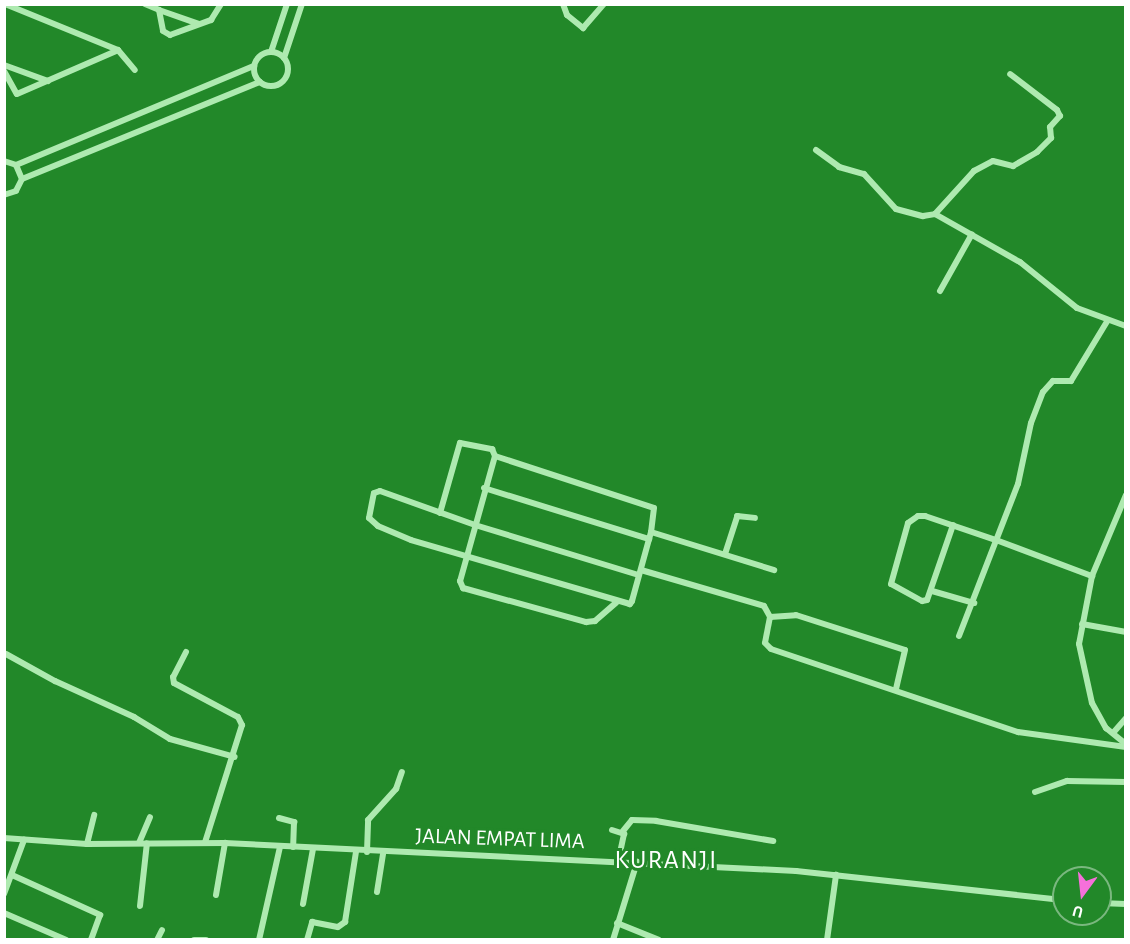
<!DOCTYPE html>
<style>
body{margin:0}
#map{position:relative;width:1130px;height:944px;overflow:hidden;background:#228829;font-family:"Alegreya Sans",sans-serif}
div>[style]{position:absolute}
.minor>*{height:6px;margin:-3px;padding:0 3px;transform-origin:3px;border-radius:3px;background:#aeeab0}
.minor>.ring{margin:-3px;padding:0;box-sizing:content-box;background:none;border:6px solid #aeeab0;border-radius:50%}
span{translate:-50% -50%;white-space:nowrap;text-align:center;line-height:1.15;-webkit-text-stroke:6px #228829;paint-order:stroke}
.street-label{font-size:22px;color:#fff}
.quarter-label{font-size:26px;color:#fff;letter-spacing:1.5px}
.frame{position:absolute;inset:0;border:6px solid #fff;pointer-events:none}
.north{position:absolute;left:1052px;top:866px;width:60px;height:60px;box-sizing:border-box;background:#228829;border:2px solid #7ab87f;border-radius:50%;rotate:195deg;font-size:16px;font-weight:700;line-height:24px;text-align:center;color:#fff}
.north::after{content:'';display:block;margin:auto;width:21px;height:27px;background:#f670da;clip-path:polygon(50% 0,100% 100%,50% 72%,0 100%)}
</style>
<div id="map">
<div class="minor">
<div style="left:5px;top:4px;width:122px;rotate:22.2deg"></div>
<div style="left:145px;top:4px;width:15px;rotate:23deg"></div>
<div style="left:159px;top:10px;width:21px;rotate:79deg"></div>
<div style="left:163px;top:31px;width:8px;rotate:30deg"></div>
<div style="left:170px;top:35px;width:44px;rotate:-20.1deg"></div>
<div style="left:211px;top:20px;width:19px;rotate:-58deg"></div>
<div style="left:563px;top:4px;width:12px;rotate:70deg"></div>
<div style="left:567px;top:15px;width:21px;rotate:39deg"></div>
<div style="left:583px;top:28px;width:32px;rotate:-49deg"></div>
<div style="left:159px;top:10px;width:42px;rotate:19.3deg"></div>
<div style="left:271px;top:52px;width:51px;rotate:-71.6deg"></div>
<div class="ring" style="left:254px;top:52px;width:28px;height:28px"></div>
<div style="left:284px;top:58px;width:57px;rotate:-71.6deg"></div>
<div style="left:4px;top:65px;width:47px;rotate:20deg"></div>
<div style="left:4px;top:71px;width:26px;rotate:61deg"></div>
<div style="left:17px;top:94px;width:110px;rotate:-23.5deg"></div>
<div style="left:118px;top:50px;width:26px;rotate:50deg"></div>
<div style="left:816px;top:150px;width:29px;rotate:36deg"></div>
<div style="left:839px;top:167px;width:26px;rotate:16deg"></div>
<div style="left:864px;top:174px;width:47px;rotate:47.6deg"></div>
<div style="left:896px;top:209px;width:28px;rotate:15deg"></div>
<div style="left:923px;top:216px;width:12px;rotate:-9deg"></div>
<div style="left:935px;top:214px;width:98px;rotate:29.5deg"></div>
<div style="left:1020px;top:262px;width:73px;rotate:38.9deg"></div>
<div style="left:1077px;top:308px;width:52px;rotate:20.2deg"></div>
<div style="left:4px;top:161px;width:13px;rotate:18deg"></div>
<div style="left:16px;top:165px;width:15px;rotate:67deg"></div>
<div style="left:22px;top:179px;width:13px;rotate:117deg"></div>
<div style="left:16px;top:191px;width:13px;rotate:162deg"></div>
<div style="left:16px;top:165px;width:258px;rotate:-22.6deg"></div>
<div style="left:22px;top:179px;width:257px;rotate:-22.2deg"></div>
<div style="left:935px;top:214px;width:58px;rotate:-47.8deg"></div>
<div style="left:974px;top:171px;width:21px;rotate:-28deg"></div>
<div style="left:993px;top:161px;width:21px;rotate:14deg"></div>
<div style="left:1013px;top:166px;width:28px;rotate:-30deg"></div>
<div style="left:1037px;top:152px;width:20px;rotate:-45deg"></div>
<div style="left:1051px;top:138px;width:11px;rotate:-95deg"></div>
<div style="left:1050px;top:127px;width:15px;rotate:-48deg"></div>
<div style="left:1060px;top:116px;width:7px;rotate:-117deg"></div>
<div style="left:1057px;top:110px;width:59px;rotate:-142.5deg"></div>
<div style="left:940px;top:291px;width:65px;rotate:-60.7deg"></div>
<div style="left:495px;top:456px;width:167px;rotate:18.1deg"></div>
<div style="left:654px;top:508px;width:24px;rotate:97deg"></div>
<div style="left:651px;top:532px;width:72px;rotate:105.4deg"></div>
<div style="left:632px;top:601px;width:4px;rotate:124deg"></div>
<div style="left:630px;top:604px;width:228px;rotate:-163.7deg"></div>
<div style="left:411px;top:540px;width:36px;rotate:-157deg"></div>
<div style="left:378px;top:526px;width:12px;rotate:-138deg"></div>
<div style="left:369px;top:518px;width:25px;rotate:-79deg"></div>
<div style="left:374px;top:493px;width:6px;rotate:-18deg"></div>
<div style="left:380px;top:491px;width:101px;rotate:19.7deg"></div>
<div style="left:475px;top:525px;width:171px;rotate:17deg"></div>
<div style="left:484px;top:488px;width:173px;rotate:17.2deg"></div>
<div style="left:1126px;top:495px;width:88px;rotate:112.8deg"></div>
<div style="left:1092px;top:576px;width:69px;rotate:100.8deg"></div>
<div style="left:1079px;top:644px;width:60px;rotate:77.6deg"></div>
<div style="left:1092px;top:703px;width:29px;rotate:61deg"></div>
<div style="left:1106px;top:728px;width:26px;rotate:39deg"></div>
<div style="left:440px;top:513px;width:73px;rotate:-74.1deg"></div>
<div style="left:460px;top:443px;width:33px;rotate:11deg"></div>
<div style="left:492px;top:449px;width:8px;rotate:67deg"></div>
<div style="left:495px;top:456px;width:130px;rotate:105.6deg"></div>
<div style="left:460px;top:581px;width:8px;rotate:67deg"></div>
<div style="left:463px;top:588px;width:128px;rotate:15.5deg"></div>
<div style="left:586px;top:622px;width:9px;rotate:-6deg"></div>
<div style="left:595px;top:621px;width:28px;rotate:-41deg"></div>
<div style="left:953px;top:525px;width:79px;rotate:109.1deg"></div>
<div style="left:927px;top:600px;width:5px;rotate:169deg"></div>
<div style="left:922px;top:601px;width:35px;rotate:-151deg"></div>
<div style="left:891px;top:584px;width:63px;rotate:-74.4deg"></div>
<div style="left:908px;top:523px;width:12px;rotate:-35deg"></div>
<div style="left:918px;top:516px;width:7px"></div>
<div style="left:925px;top:516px;width:75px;rotate:18.7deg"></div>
<div style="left:996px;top:540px;width:103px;rotate:20.6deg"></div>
<div style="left:651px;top:532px;width:129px;rotate:17.2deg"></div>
<div style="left:725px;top:554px;width:40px;rotate:-72deg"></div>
<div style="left:737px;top:516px;width:18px;rotate:6deg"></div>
<div style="left:641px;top:570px;width:128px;rotate:16.3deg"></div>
<div style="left:764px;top:606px;width:13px;rotate:61deg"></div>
<div style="left:770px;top:617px;width:26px;rotate:101deg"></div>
<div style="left:765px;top:643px;width:8px;rotate:45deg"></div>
<div style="left:771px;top:649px;width:261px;rotate:18.6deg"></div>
<div style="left:1018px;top:732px;width:109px;rotate:7.9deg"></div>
<div style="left:932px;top:591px;width:44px;rotate:15.9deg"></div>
<div style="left:770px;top:617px;width:26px;rotate:-4deg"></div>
<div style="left:796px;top:615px;width:114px;rotate:17.8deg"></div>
<div style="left:905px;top:650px;width:40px;rotate:103deg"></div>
<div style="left:1082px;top:624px;width:45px;rotate:10.3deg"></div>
<div style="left:959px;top:636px;width:163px;rotate:-68.8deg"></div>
<div style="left:1018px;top:484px;width:62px;rotate:-78deg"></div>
<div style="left:1031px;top:423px;width:33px;rotate:-69deg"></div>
<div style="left:1043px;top:392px;width:15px;rotate:-48deg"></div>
<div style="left:1053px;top:381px;width:18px"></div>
<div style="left:1071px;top:381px;width:71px;rotate:-58.8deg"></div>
<div style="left:186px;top:652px;width:28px;rotate:117deg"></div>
<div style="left:173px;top:677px;width:6px;rotate:81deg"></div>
<div style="left:174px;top:683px;width:72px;rotate:28deg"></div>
<div style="left:238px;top:717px;width:9px;rotate:63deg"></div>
<div style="left:242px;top:725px;width:123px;rotate:107.5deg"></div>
<div style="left:6px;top:654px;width:56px;rotate:28.9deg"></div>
<div style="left:55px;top:681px;width:87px;rotate:24.5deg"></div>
<div style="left:134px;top:717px;width:42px;rotate:31.4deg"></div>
<div style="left:170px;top:739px;width:67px;rotate:15.5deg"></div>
<div style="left:1113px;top:733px;width:20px;rotate:-49deg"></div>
<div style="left:1035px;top:792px;width:34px;rotate:-19deg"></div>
<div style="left:1067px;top:781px;width:59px;rotate:1deg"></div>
<div style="left:279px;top:818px;width:16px;rotate:15deg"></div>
<div style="left:294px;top:822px;width:25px;rotate:92deg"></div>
<div style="left:612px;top:830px;width:13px;rotate:18deg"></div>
<div style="left:624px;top:834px;width:29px;rotate:102deg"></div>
<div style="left:623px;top:831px;width:14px;rotate:-51deg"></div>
<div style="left:632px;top:820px;width:24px;rotate:2deg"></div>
<div style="left:656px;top:821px;width:119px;rotate:9.7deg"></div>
<div style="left:4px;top:838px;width:83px;rotate:4.1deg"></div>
<div style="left:87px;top:844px;width:138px;rotate:-0.4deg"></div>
<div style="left:225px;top:843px;width:572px;rotate:2.81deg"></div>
<div style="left:796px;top:871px;width:270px;rotate:6.2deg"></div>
<div style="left:139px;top:843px;width:28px;rotate:-67deg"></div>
<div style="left:87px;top:844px;width:30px;rotate:-76deg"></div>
<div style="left:367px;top:852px;width:32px;rotate:-88deg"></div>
<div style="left:368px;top:820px;width:42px;rotate:-47.9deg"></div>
<div style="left:396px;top:789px;width:18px;rotate:-71deg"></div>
<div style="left:12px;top:875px;width:97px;rotate:24.4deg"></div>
<div style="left:100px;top:915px;width:27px;rotate:110deg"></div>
<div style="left:377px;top:892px;width:39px;rotate:-81deg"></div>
<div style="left:4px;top:894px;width:58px;rotate:-69.7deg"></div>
<div style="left:216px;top:895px;width:53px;rotate:-80.2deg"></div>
<div style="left:1100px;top:903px;width:26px;rotate:2deg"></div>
<div style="left:303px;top:904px;width:56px;rotate:-79.7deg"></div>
<div style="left:140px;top:906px;width:63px;rotate:-83.7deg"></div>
<div style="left:4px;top:913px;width:68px;rotate:23.5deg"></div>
<div style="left:617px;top:923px;width:45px;rotate:22deg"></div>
<div style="left:157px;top:940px;width:11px;rotate:-63deg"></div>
<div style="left:194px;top:940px;width:12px"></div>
<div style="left:259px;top:940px;width:95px;rotate:-77.3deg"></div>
<div style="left:307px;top:940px;width:19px;rotate:-74deg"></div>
<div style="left:312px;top:922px;width:26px;rotate:11deg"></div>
<div style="left:338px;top:927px;width:9px;rotate:-36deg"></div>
<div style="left:345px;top:922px;width:71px;rotate:-81.1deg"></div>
<div style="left:613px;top:940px;width:82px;rotate:-72.9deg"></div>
<div style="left:827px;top:940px;width:66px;rotate:-82.1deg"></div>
</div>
<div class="street-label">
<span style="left:500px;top:839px;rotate:2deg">JALAN EMPAT LIMA</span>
</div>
<div class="quarter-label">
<span style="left:666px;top:861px">KURANJI</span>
</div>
<div class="frame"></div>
<div class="north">U</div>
</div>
